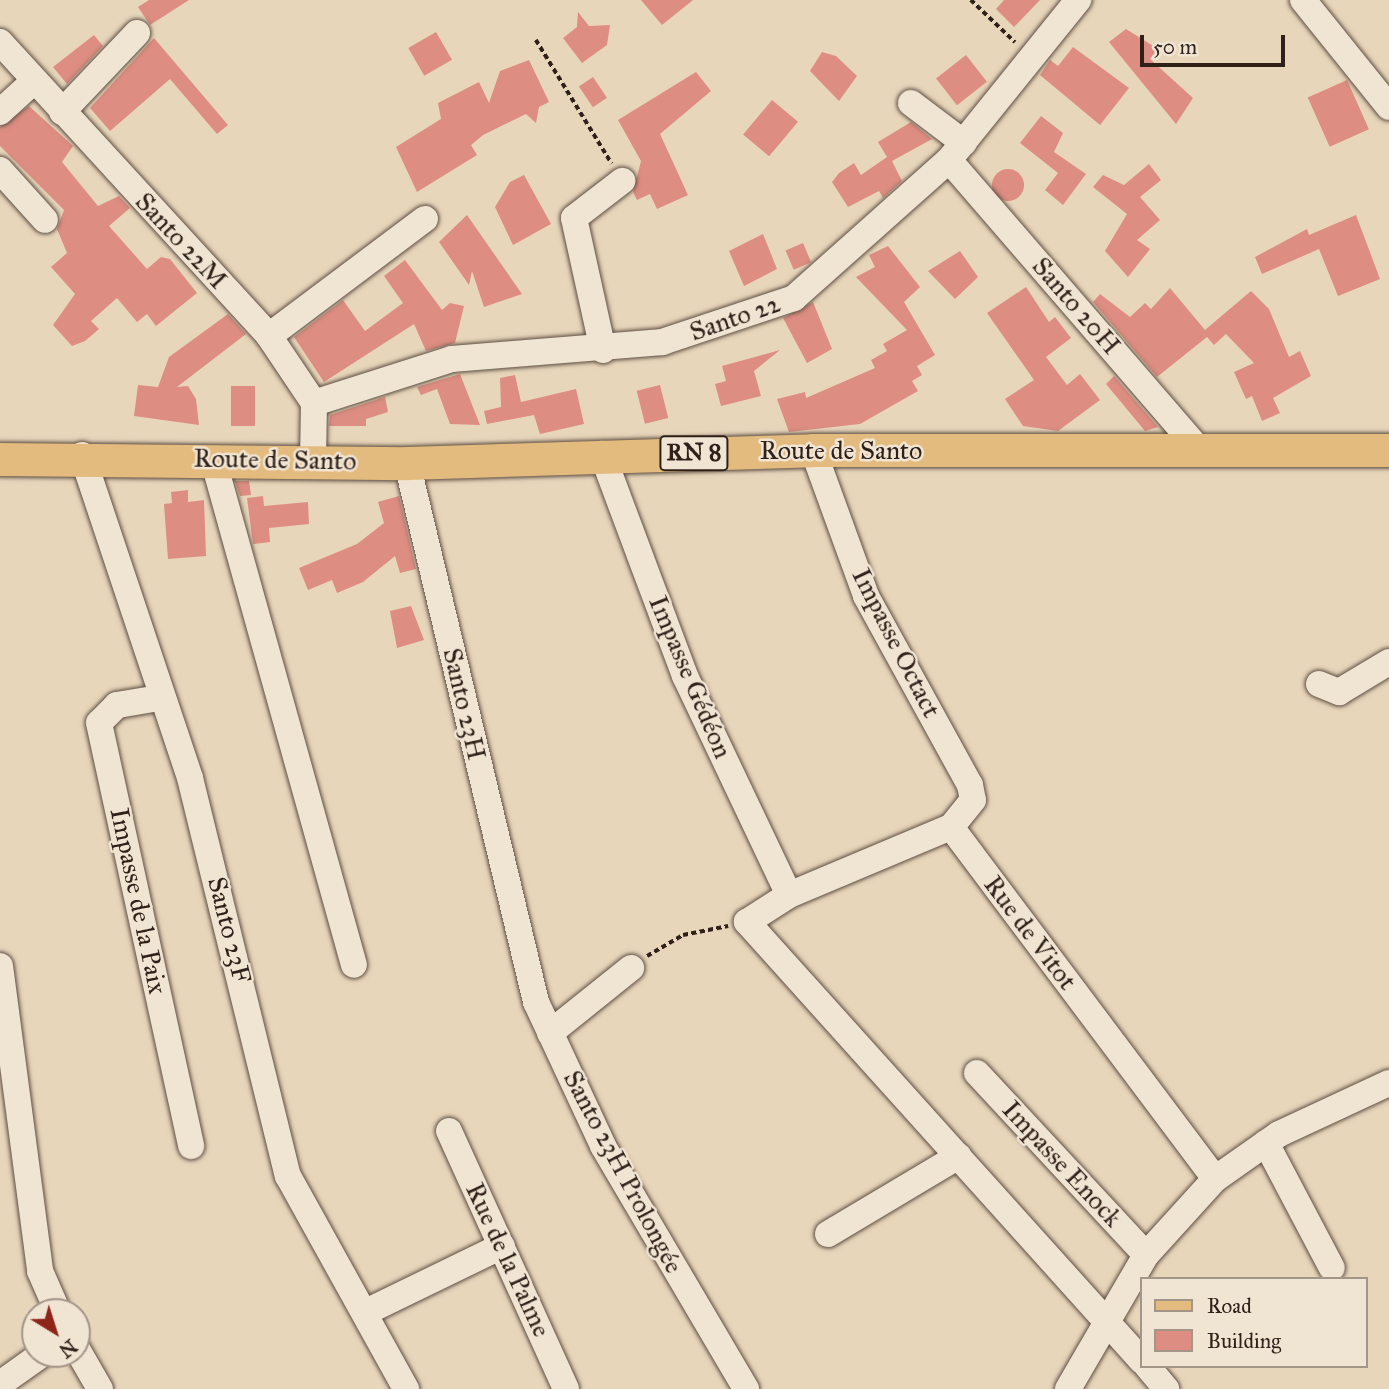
<!DOCTYPE html>
<meta charset="utf-8">
<style>
body{margin:0}
#map{position:relative;width:1389px;height:1389px;overflow:hidden;background:#e8d6bb;font-family:"IM FELL Great Primer",serif}
div>[style]{position:absolute}
.building>*{inset:0;background:#dd8d82;transform-origin:0 0}
.round{border-radius:50%}
.path>*{height:3.5px;margin-top:-1.75px;transform-origin:0;background:repeating-linear-gradient(90deg,#2f2119 0 5px,transparent 0 8.5px)}
.roads{filter:drop-shadow(0 0 2px #5d4e42) drop-shadow(0 0 2px #5d4e42)}
.minor>*{height:26px;margin:-13px;padding:0 13px;transform-origin:13px;border-radius:13px;background:#f0e4d3}
.major>*{height:33px;margin:-16.5px;padding:0 16.5px;transform-origin:16.5px;border-radius:16.5px;background:#e4bb7e}
span{translate:-50% -50%;white-space:nowrap;text-align:center;line-height:1.15;-webkit-text-stroke:5px #f0e4d3;paint-order:stroke}
.shield-label span{padding:2px 5px;background:#f0e4d3;border:2px solid;border-radius:5px;-webkit-text-stroke-width:0}
.shield-label{font-size:24px;color:#2f2119;font-weight:700}
.street-label{font-size:26px;color:#2f2119}
.legend{position:absolute;left:1140px;top:1277px;width:228px;height:91px;box-sizing:border-box;background:#f0e4d3;border:2px solid #a39689;margin:0;padding:9px 12px;list-style:none;font-size:21px;color:#2f2119}
.legend li{display:flex;align-items:center;gap:14px;height:35px}
.legend b{width:35px;border:2px solid #a39689}
.north{position:absolute;left:21px;top:1298px;width:70px;height:70px;box-sizing:border-box;background:#f0e4d3;border:2px solid #a39689;border-radius:50%;rotate:142deg;font-size:19px;font-weight:700;line-height:28px;text-align:center;color:#2f2119}
.north::after{content:'';display:block;margin:auto;width:24px;height:32px;background:#8f2418;clip-path:polygon(50% 0,100% 100%,50% 72%,0 100%)}
.scale{position:absolute;left:1140px;top:35px;width:145px;height:32px;box-sizing:border-box;border:4px solid #2f2119;border-top:0;padding-left:9px;font-size:21px;line-height:24px;white-space:nowrap;color:#2f2119;-webkit-text-stroke:5px #f0e4d3;paint-order:stroke}
</style>
<div id="map">
<div class="building">
<div style="clip-path:polygon(149px 0,189px 0,150px 25px,138px 7px)"></div>
<div style="clip-path:polygon(641px 0,693px 0,662px 25px)"></div>
<div style="clip-path:polygon(1004px 0,1040px 0,1014px 27px,996px 9px)"></div>
<div style="clip-path:polygon(578px 12px,589px 26px,610px 25px,607px 45px,582px 63px,563px 38px,577px 27px)"></div>
<div style="clip-path:polygon(1126px 29px,1158px 49px,1150px 59px,1193px 98px,1176px 124px,1109px 42px)"></div>
<div style="left:436px;top:32px;width:32px;height:32px;rotate:60deg"></div>
<div style="clip-path:polygon(94px 35px,103px 46px,67px 84px,53px 67px)"></div>
<div style="clip-path:polygon(154px 38px,228px 125px,217px 134px,170px 79px,110px 131px,90px 108px)"></div>
<div style="clip-path:polygon(1073px 47px,1129px 88px,1100px 125px,1040px 75px,1050px 60px,1058px 66px)"></div>
<div style="clip-path:polygon(822px 52px,836px 56px,857px 76px,839px 101px,810px 71px)"></div>
<div style="left:966px;top:55px;width:34px;height:38px;rotate:52deg"></div>
<div style="clip-path:polygon(529px 60px,549px 102px,539px 107px,536px 123px,526px 114px,483px 135px,471px 145px,477px 155px,417px 192px,396px 147px,441px 119px,438px 103px,479px 82px,489px 103px,500px 71px)"></div>
<div style="clip-path:polygon(696px 72px,711px 91px,660px 134px,688px 195px,657px 209px,650px 194px,637px 200px,633px 192px,641px 161px,618px 120px)"></div>
<div style="left:593px;top:77px;width:25px;height:17px;rotate:56deg"></div>
<div style="left:1347px;top:80px;width:54px;height:43px;rotate:66deg"></div>
<div style="left:772px;top:100px;width:34px;height:45px;rotate:40deg"></div>
<div style="clip-path:polygon(29px 106px,73px 146px,62px 162px,98px 206px,119px 196px,130px 208px,109px 226px,147px 269px,161px 257px,170px 259px,197px 293px,156px 326px,147px 314px,137px 322px,117px 298px,91px 321px,99px 329px,85px 341px,72px 346px,53px 325px,75px 294px,51px 267px,67px 253px,57px 229px,64px 210px,0 146px,0 127px)"></div>
<div style="clip-path:polygon(1041px 116px,1063px 133px,1054px 152px,1086px 174px,1063px 205px,1045px 190px,1058px 173px,1020px 143px)"></div>
<div style="clip-path:polygon(911px 122px,932px 139px,892px 161px,902px 181px,883px 198px,879px 191px,848px 207px,832px 182px,839px 173px,854px 163px,861px 175px,887px 157px,878px 142px)"></div>
<div style="clip-path:polygon(1149px 164px,1161px 180px,1140px 197px,1160px 220px,1137px 240px,1150px 249px,1128px 277px,1105px 251px,1127px 214px,1093px 187px,1103px 175px,1124px 185px)"></div>
<div class="round" style="left:992px;top:169px;width:32px;height:32px"></div>
<div style="clip-path:polygon(524px 175px,551px 224px,513px 245px,495px 207px,510px 182px)"></div>
<div style="clip-path:polygon(467px 215px,522px 294px,484px 307px,472px 271px,469px 285px,439px 242px)"></div>
<div style="clip-path:polygon(1356px 215px,1380px 279px,1338px 296px,1319px 249px,1262px 274px,1255px 257px,1307px 229px,1309px 235px)"></div>
<div style="clip-path:polygon(763px 234px,777px 269px,744px 286px,729px 251px)"></div>
<div style="left:803px;top:243px;width:21px;height:19px;rotate:67deg"></div>
<div style="clip-path:polygon(888px 246px,920px 287px,904px 302px,935px 355px,917px 366px,922px 375px,912px 381px,918px 391px,860px 424px,789px 432px,777px 399px,805px 392px,806px 398px,875px 368px,871px 360px,887px 351px,883px 344px,907px 330px,856px 277px,875px 267px,869px 255px)"></div>
<div style="clip-path:polygon(960px 251px,978px 277px,955px 299px,928px 271px)"></div>
<div style="clip-path:polygon(405px 260px,442px 310px,450px 303px,464px 306px,455px 343px,426px 351px,414px 324px,324px 382px,294px 337px,343px 300px,365px 331px,403px 303px,384px 276px)"></div>
<div style="clip-path:polygon(1026px 287px,1049px 322px,1055px 317px,1071px 338px,1046px 357px,1067px 385px,1080px 374px,1100px 400px,1058px 431px,1023px 426px,1005px 399px,1034px 380px,987px 313px)"></div>
<div style="clip-path:polygon(1170px 288px,1205px 330px,1251px 291px,1269px 309px,1289px 357px,1300px 351px,1311px 376px,1273px 398px,1280px 413px,1262px 421px,1252px 396px,1246px 399px,1234px 372px,1254px 363px,1226px 334px,1214px 345px,1207px 337px,1157px 377px,1093px 302px,1100px 294px,1130px 317px,1145px 303px,1151px 309px)"></div>
<div style="clip-path:polygon(813px 302px,832px 349px,807px 363px,783px 318px)"></div>
<div style="clip-path:polygon(228px 314px,246px 334px,177px 387px,188px 386px,196px 399px,199px 425px,134px 416px,138px 385px,158px 387px,169px 357px)"></div>
<div style="clip-path:polygon(780px 350px,754px 371px,761px 396px,721px 406px,715px 384px,726px 381px,722px 366px)"></div>
<div style="clip-path:polygon(460px 374px,480px 425px,450px 424px,437px 389px,421px 395px,417px 387px)"></div>
<div style="clip-path:polygon(515px 375px,521px 402px,576px 389px,584px 424px,540px 434px,534px 415px,487px 424px,484px 411px,501px 407px,500px 378px)"></div>
<div style="clip-path:polygon(1114px 376px,1158px 427px,1145px 431px,1106px 384px)"></div>
<div style="left:660px;top:385px;width:34px;height:24px;rotate:76deg"></div>
<div style="left:231px;top:386px;width:24px;height:40px"></div>
<div style="clip-path:polygon(385px 397px,388px 412px,366px 419px,366px 426px,329px 426px,330px 415px)"></div>
<div style="clip-path:polygon(235px 481px,249px 481px,251px 495px,240px 496px)"></div>
<div style="clip-path:polygon(188px 490px,188px 502px,204px 500px,206px 556px,168px 559px,164px 504px,172px 503px,171px 492px)"></div>
<div style="clip-path:polygon(263px 496px,264px 506px,308px 502px,309px 524px,269px 528px,270px 542px,253px 544px,247px 498px)"></div>
<div style="clip-path:polygon(399px 496px,416px 569px,400px 573px,395px 556px,363px 582px,337px 593px,332px 580px,308px 590px,299px 568px,357px 544px,384px 523px,378px 502px)"></div>
<div style="clip-path:polygon(411px 606px,424px 640px,397px 648px,390px 611px)"></div>
</div>
<div class="path">
<div style="left:971px;top:0;width:61px;rotate:43.7deg"></div>
<div style="left:536px;top:40px;width:145px;rotate:58.5deg"></div>
<div style="left:647px;top:956px;width:42px;rotate:-30.3deg"></div>
<div style="left:683px;top:935px;width:46px;rotate:-11.3deg"></div>
</div>
<div class="roads">
<div class="minor">
<div style="left:1303px;top:0;width:137px;rotate:51.2deg"></div>
<div style="left:0;top:42px;width:398px;rotate:47.5deg"></div>
<div style="left:269px;top:336px;width:81px;rotate:56.1deg"></div>
<div style="left:314px;top:403px;width:60px;rotate:91deg"></div>
<div style="left:911px;top:103px;width:66px;rotate:37deg"></div>
<div style="left:0;top:112px;width:46px;rotate:-42.4deg"></div>
<div style="left:62px;top:112px;width:109px;rotate:-46.5deg"></div>
<div style="left:949px;top:160px;width:387px;rotate:49.2deg"></div>
<div style="left:0;top:170px;width:67px;rotate:48deg"></div>
<div style="left:269px;top:336px;width:195px;rotate:-36.9deg"></div>
<div style="left:603px;top:350px;width:135px;rotate:-102.4deg"></div>
<div style="left:574px;top:218px;width:61px;rotate:-37.6deg"></div>
<div style="left:314px;top:403px;width:145px;rotate:-17.7deg"></div>
<div style="left:452px;top:359px;width:211px;rotate:-4.6deg"></div>
<div style="left:662px;top:342px;width:139px;rotate:-18.4deg"></div>
<div style="left:794px;top:298px;width:208px;rotate:-41.7deg"></div>
<div style="left:949px;top:160px;width:206px;rotate:-51.1deg"></div>
<div style="left:813px;top:450px;width:155px;rotate:70deg"></div>
<div style="left:866px;top:596px;width:216px;rotate:61.2deg"></div>
<div style="left:970px;top:785px;width:15px;rotate:79deg"></div>
<div style="left:973px;top:800px;width:35px;rotate:129deg"></div>
<div style="left:602px;top:454px;width:237px;rotate:69.5deg"></div>
<div style="left:685px;top:676px;width:242px;rotate:64.6deg"></div>
<div style="left:82px;top:455px;width:341px;rotate:71.5deg"></div>
<div style="left:190px;top:778px;width:410px;rotate:76.2deg"></div>
<div style="left:288px;top:1176px;width:244px;rotate:61deg"></div>
<div style="left:213px;top:459px;width:525px;rotate:74.43deg"></div>
<div style="left:407px;top:463px;width:554px;rotate:76.54deg"></div>
<div style="left:536px;top:1002px;width:159px;rotate:65deg"></div>
<div style="left:603px;top:1146px;width:282px;rotate:59.5deg"></div>
<div style="left:1319px;top:684px;width:22px;rotate:22deg"></div>
<div style="left:1339px;top:692px;width:58px;rotate:-31deg"></div>
<div style="left:159px;top:698px;width:43px;rotate:170.5deg"></div>
<div style="left:117px;top:705px;width:25px;rotate:135deg"></div>
<div style="left:99px;top:723px;width:433px;rotate:77.7deg"></div>
<div style="left:0;top:966px;width:308px;rotate:82.5deg"></div>
<div style="left:40px;top:1271px;width:45px;rotate:66.3deg"></div>
<div style="left:550px;top:1033px;width:104px;rotate:-38.7deg"></div>
<div style="left:977px;top:1073px;width:248px;rotate:47.1deg"></div>
<div style="left:449px;top:1131px;width:283px;rotate:65.6deg"></div>
<div style="left:1266px;top:1143px;width:141px;rotate:62.2deg"></div>
<div style="left:828px;top:1234px;width:152px;rotate:-30.8deg"></div>
<div style="left:366px;top:1312px;width:151px;rotate:-25.9deg"></div>
<div style="left:77px;top:1349px;width:46px;rotate:60.1deg"></div>
<div style="left:1142px;top:1361px;width:591px;rotate:-131.98deg"></div>
<div style="left:747px;top:922px;width:50px;rotate:-32.7deg"></div>
<div style="left:789px;top:895px;width:176px;rotate:-22.8deg"></div>
<div style="left:951px;top:827px;width:440px;rotate:53.1deg"></div>
<div style="left:1147px;top:1366px;width:30px;rotate:50deg"></div>
<div style="left:0;top:1384px;width:52px;rotate:-35.5deg"></div>
<div style="left:1068px;top:1389px;width:155px;rotate:-59.8deg"></div>
<div style="left:1146px;top:1255px;width:103px;rotate:-47.8deg"></div>
<div style="left:1215px;top:1179px;width:78px;rotate:-35.1deg"></div>
<div style="left:1279px;top:1134px;width:121px;rotate:-24.9deg"></div>
</div>
<div class="major">
<div style="left:0;top:459px;width:407px;rotate:0.6deg"></div>
<div style="left:407px;top:463px;width:406px;rotate:-1.8deg"></div>
<div style="left:813px;top:450px;width:576px"></div>
</div>
</div>
<div class="shield-label">
<span style="left:694px;top:453px">RN 8</span>
</div>
<div class="street-label">
<span style="left:181px;top:241px;rotate:47deg">Santo 22M</span>
<span style="left:1076px;top:306px;rotate:49deg">Santo 20H</span>
<span style="left:735px;top:318px;rotate:-19deg">Santo 22</span>
<span style="left:841px;top:451px">Route de Santo</span>
<span style="left:275px;top:460px;rotate:1deg">Route de Santo</span>
<span style="left:896px;top:643px;rotate:63deg">Impasse Octact</span>
<span style="left:690px;top:677px;rotate:67deg">Impasse Gédéon</span>
<span style="left:464px;top:704px;rotate:77deg">Santo 23H</span>
<span style="left:138px;top:901px;rotate:78deg">Impasse de la Paix</span>
<span style="left:229px;top:930px;rotate:76deg">Santo 23F</span>
<span style="left:1030px;top:933px;rotate:53deg">Rue de Vitot</span>
<span style="left:1062px;top:1164px;rotate:47deg">Impasse Enock</span>
<span style="left:623px;top:1172px;rotate:62deg">Santo 23H Prolongée</span>
<span style="left:508px;top:1260px;rotate:65deg">Rue de la Palme</span>
</div>
<ul class="legend">
<li><b style="height:9px;background:#e4bb7e"></b>Road</li>
<li><b style="height:19px;background:#dd8d82"></b>Building</li>
</ul>
<div class="north">N</div>
<div class="scale">50 m</div>
</div>
